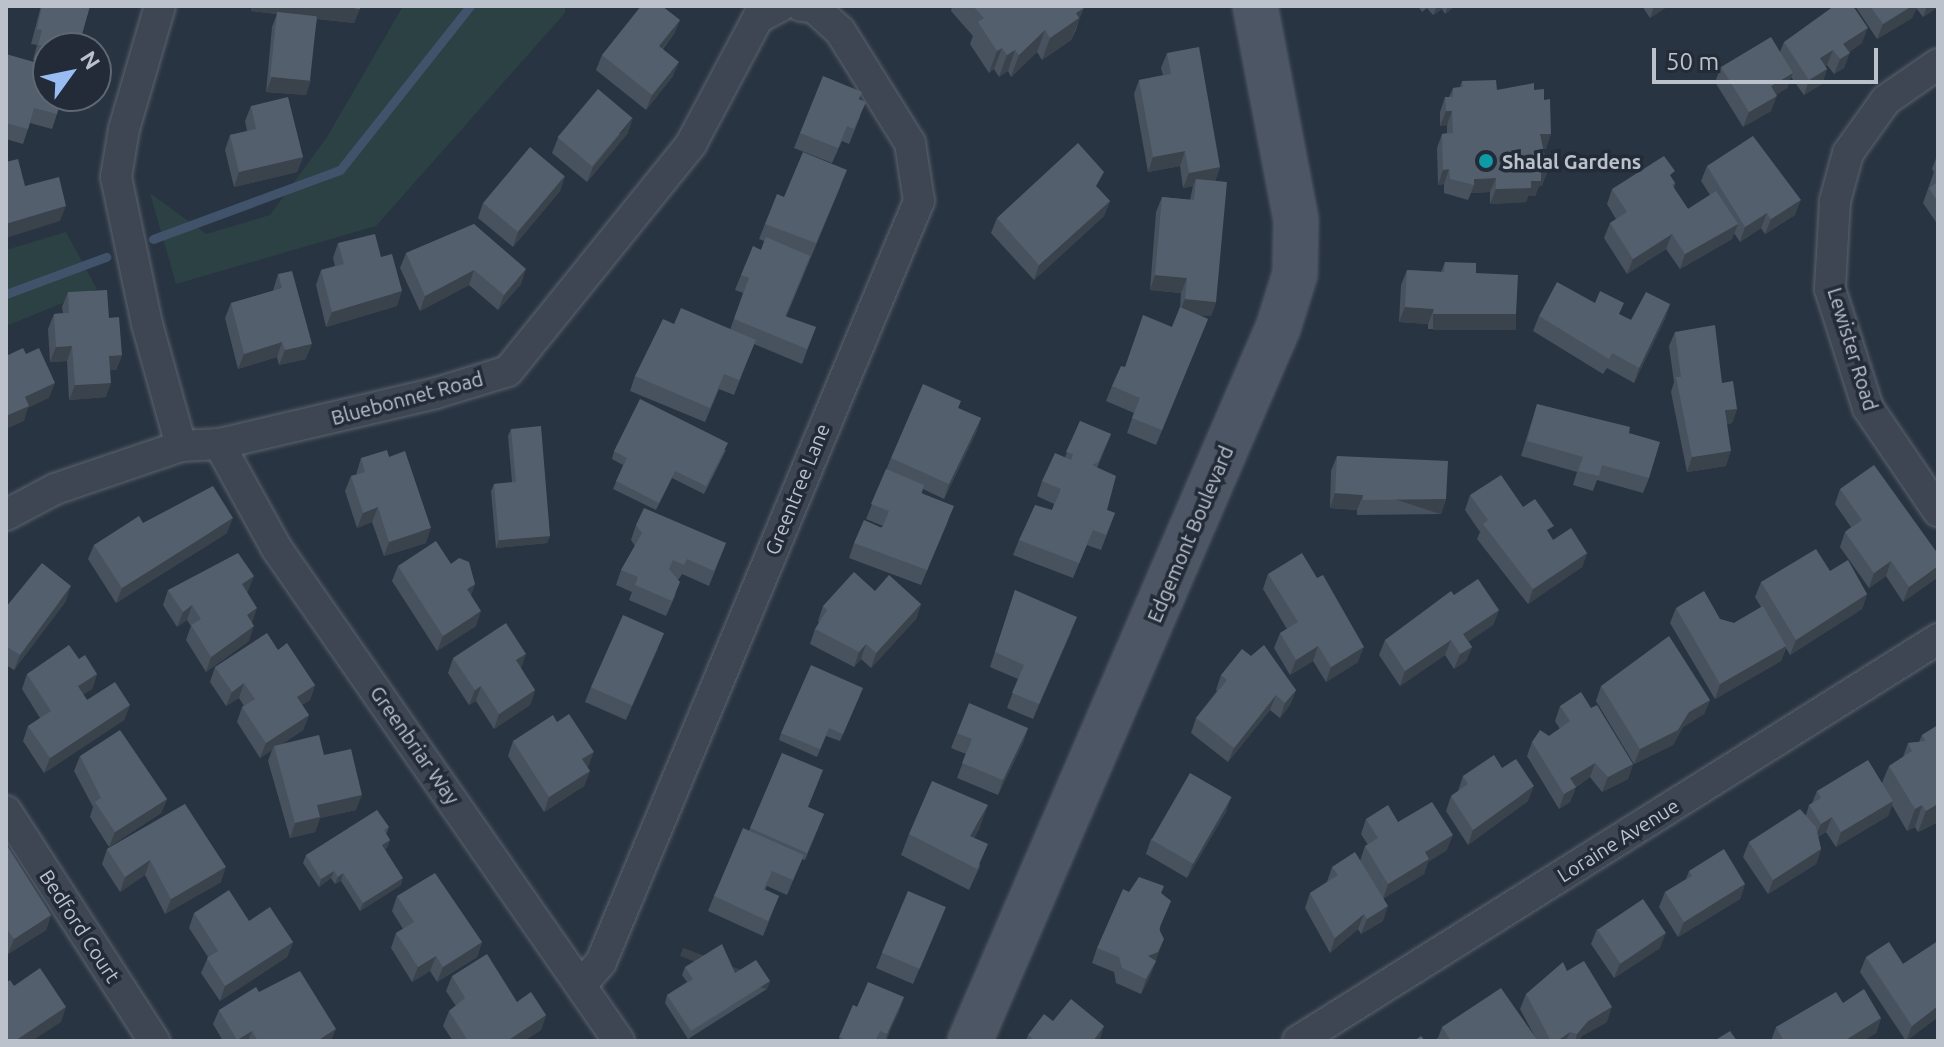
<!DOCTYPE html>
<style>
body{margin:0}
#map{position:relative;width:1944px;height:1047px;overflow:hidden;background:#293442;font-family:Ubuntu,sans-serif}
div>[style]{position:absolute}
.green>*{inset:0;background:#2b4143}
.stream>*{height:9px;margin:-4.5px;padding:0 4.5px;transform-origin:4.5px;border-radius:4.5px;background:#40536a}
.roads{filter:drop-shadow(0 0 2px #5c646f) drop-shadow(0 0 2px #5c646f)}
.street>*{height:30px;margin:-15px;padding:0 15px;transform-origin:15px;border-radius:15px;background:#3d4652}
.secondary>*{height:42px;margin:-21px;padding:0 21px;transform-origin:21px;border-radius:21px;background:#4c5665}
.wall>*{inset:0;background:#47525e}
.shaded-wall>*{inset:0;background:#3a424c;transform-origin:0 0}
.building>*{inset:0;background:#535f6d;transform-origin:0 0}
.dots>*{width:22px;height:22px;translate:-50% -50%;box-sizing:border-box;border:4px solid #222b37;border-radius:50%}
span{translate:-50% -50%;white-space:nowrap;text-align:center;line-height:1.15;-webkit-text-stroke:7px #222b37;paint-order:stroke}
.poi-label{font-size:20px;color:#bbc2cc;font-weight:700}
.left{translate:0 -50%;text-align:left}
.street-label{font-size:20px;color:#bbc2cc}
.frame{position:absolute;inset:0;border:8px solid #bbc2cc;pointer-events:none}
.north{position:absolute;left:32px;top:32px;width:80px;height:80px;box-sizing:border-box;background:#222b37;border:2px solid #5f6773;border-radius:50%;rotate:57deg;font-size:22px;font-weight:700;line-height:32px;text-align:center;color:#bbc2cc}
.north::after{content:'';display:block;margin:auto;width:28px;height:36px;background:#99bdf2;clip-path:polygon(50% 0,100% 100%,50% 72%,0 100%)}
.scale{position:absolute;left:1652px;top:48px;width:226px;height:36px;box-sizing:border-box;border:4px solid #bbc2cc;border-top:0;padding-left:10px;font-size:24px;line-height:28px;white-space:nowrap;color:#bbc2cc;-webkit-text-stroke:6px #222b37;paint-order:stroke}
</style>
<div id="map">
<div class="green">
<div style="clip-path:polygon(403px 6px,565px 6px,565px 13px,376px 226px,176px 284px,150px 193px,206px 234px,270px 215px,327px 137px)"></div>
<div style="clip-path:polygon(66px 232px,97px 289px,6px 326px,6px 250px)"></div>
</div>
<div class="stream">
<div style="left:153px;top:239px;width:199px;rotate:-20.3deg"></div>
<div style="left:340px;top:170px;width:209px;rotate:-51.6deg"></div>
<div style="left:6px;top:294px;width:107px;rotate:-20.3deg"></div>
</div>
<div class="roads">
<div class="street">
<div style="left:160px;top:6px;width:128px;rotate:106.3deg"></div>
<div style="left:124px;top:129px;width:49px;rotate:99.5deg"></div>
<div style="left:116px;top:177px;width:150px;rotate:78.1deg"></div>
<div style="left:147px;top:324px;width:127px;rotate:74.4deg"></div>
<div style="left:1938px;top:64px;width:63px;rotate:145.3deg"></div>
<div style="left:1886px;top:100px;width:65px;rotate:125.6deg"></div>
<div style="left:1848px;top:153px;width:50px;rotate:105.2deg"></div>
<div style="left:1835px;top:201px;width:88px;rotate:93.3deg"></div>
<div style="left:1830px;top:289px;width:125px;rotate:72.3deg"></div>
<div style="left:1868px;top:408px;width:125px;rotate:55.8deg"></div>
<div style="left:219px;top:444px;width:120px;rotate:61.1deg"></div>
<div style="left:277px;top:549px;width:599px;rotate:55.2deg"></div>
<div style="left:6px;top:515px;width:55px;rotate:-28deg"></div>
<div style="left:55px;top:489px;width:133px;rotate:-18.8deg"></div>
<div style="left:181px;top:446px;width:38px;rotate:-3deg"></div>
<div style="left:219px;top:444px;width:223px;rotate:-13.2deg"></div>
<div style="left:436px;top:393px;width:75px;rotate:-17deg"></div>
<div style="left:508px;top:371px;width:292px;rotate:-51.1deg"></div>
<div style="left:691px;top:144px;width:143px;rotate:-62deg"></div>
<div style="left:758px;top:18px;width:26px;rotate:-28deg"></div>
<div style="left:6px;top:811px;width:274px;rotate:57.2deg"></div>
<div style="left:582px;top:984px;width:29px;rotate:-49deg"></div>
<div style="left:601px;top:962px;width:825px;rotate:-67.32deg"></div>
<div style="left:919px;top:201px;width:59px;rotate:-98.8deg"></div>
<div style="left:910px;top:143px;width:132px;rotate:-122deg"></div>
<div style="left:840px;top:31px;width:36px;rotate:-138deg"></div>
<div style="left:813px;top:7px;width:12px;rotate:-175deg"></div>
<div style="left:1298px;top:1041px;width:756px;rotate:-32.13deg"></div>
</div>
<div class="secondary">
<div style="left:970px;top:1041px;width:777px;rotate:-66.64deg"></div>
<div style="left:1278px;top:328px;width:57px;rotate:-72.5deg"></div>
<div style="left:1295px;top:274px;width:54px;rotate:-88.9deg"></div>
<div style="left:1296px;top:220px;width:218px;rotate:-100.8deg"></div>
</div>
</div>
<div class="wall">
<div style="clip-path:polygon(41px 6px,90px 6px,78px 48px,48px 48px,48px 64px,33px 60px,37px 45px,31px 44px)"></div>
<div style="clip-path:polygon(252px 6px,360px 6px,354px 23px,317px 19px,306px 95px,266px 92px,272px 27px,277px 14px,251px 11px)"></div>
<div style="clip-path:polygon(952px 6px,1083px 6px,1076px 30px,1071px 40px,1042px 60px,1037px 52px,1011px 77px,1008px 71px,999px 77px,994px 69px,989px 73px,970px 44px,973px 36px,951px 11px)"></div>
<div style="clip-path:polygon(1418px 6px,1455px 6px,1445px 14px,1442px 9px,1433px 15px,1427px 8px,1422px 12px)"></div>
<div style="clip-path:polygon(1642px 6px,1668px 6px,1650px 18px)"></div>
<div style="clip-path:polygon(1855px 6px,1938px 6px,1938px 7px,1923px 17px,1917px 9px,1915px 10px,1912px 18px,1877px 39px)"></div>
<div style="clip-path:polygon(680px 20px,674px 34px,663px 49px,673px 76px,646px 110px,596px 70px,602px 55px)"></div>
<div style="clip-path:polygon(1784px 42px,1862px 43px,1849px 52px,1844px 68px,1834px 74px,1827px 65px,1825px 66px,1827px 69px,1822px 84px,1804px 95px,1791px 77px,1787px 88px,1776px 95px,1771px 111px,1743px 127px,1715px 82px,1721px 67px,1780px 52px)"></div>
<div style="clip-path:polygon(1167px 53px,1220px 167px,1215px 181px,1216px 302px,1211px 316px,1199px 315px,1208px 319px,1156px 445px,1127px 433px,1134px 413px,1106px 401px,1112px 386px,1125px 367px,1172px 327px,1180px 308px,1181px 293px,1150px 290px,1156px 212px,1162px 197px,1190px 200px,1193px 186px,1183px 188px,1180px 166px,1148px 172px,1134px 94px,1139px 80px,1163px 75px,1161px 68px)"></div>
<div style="clip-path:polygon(6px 54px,57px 114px,52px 129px,30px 123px,23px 144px,6px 139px)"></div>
<div style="clip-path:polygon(1462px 81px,1497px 90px,1534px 90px,1546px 149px,1543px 149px,1542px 186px,1539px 186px,1535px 196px,1528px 196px,1526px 202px,1490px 204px,1490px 192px,1471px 193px,1468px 200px,1444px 193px,1444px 184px,1438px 185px,1437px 148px,1442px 134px,1447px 133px,1447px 125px,1440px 126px,1440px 112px,1445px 97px,1449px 97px,1453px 88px,1460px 87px)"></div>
<div style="clip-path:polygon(859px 99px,860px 117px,849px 144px,842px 141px,832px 163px,794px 148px,800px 133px)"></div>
<div style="clip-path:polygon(251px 106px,303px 157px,297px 172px,234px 187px,225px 150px,230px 135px,247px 131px,245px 121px)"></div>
<div style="clip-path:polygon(628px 133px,587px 182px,552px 153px,558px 138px)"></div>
<div style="clip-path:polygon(1938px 153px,1938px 225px,1923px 203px,1934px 172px,1932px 169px)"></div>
<div style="clip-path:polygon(1707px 166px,1795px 215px,1765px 234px,1761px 228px,1740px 242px,1734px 233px,1732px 239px,1680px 269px,1666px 249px,1627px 274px,1604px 238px,1610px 223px,1616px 219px,1607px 204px,1612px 189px,1672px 179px,1675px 183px,1674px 188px,1688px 209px,1710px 195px,1701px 181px)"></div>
<div style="clip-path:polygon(565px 176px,560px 191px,513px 247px,478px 218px,483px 203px)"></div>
<div style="clip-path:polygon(841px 185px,786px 317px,816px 327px,802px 364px,754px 344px,734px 395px,719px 389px,705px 422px,630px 391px,635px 376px,674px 324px,730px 330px,743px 293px,735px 290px,741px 275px,761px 250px,764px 241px,759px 239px,765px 224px,784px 197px)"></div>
<div style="clip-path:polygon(1098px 188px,1110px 201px,1104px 216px,1034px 280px,991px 233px,997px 218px)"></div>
<div style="clip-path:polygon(474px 224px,521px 284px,498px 310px,469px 285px,420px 311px,400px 268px,406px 253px)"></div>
<div style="clip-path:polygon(338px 243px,381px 257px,397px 306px,326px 327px,316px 285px,321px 270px,335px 266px,333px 258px)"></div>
<div style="clip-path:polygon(1445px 262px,1476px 273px,1511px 329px,1428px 329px,1428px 324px,1399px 322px,1401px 285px,1407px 270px,1441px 272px)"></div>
<div style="clip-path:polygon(278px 274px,306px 359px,279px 365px,277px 357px,238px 369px,225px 318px,231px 303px,273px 291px)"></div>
<div style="clip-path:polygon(68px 292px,109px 318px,122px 355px,116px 370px,110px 370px,106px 397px,69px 400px,67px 361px,50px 362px,48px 329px,54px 314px,63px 313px,62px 307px)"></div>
<div style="clip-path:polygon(1595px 303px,1631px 320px,1670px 304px,1665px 319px,1634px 383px,1607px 368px,1603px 374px,1533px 331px,1539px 316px)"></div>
<div style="clip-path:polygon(1675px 332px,1722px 383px,1737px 409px,1732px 423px,1727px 424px,1726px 466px,1687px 472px,1671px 392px,1674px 382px,1669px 346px)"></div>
<div style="clip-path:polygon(1537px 404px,1629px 433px,1649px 478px,1643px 493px,1597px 480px,1593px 491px,1573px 485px,1577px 472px,1521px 456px)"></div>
<div style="clip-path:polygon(958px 408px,981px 418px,976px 433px,944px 499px,923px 489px,922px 493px,948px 521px,921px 585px,849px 558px,854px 543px,883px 526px,866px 519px,891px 458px)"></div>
<div style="clip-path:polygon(1080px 421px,1111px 434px,1097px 468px,1107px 510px,1115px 513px,1101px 550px,1087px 545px,1073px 578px,1013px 555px,1019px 540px,1052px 510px,1054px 504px,1037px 496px,1042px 481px,1065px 457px)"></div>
<div style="clip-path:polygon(511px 429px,550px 536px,547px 543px,496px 548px,491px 491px,494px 484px,512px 482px,508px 436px)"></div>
<div style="clip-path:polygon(726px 450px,704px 494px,672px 478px,656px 510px,613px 489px,623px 465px,612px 459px,614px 451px)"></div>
<div style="clip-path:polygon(1337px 456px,1446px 499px,1441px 514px,1357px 515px,1357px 510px,1330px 508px,1331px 471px)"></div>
<div style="clip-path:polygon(389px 457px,426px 543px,384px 556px,372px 522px,357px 528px,345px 491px,351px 476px,356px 475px,361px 458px)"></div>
<div style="clip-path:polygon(1840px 489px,1938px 554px,1938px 577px,1903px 602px,1886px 576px,1869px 588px,1840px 547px,1845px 532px,1851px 527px,1835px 504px)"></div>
<div style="clip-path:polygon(1470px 495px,1550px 536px,1553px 540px,1587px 553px,1582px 567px,1528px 604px,1477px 539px,1480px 532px,1465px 510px)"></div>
<div style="clip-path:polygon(143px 523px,227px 533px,116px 603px,88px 559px,94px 545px)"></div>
<div style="clip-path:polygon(636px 525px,726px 543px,709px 586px,682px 574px,679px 579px,678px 579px,675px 596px,666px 616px,629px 600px,632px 592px,616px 585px,621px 570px,635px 546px,631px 540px)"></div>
<div style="clip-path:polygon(451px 564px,475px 584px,471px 595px,476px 626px,437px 651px,392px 581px,398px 566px)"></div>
<div style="clip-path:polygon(1830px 571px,1867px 594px,1862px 609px,1790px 655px,1786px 648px,1781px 661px,1715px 699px,1670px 623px,1676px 608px,1734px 623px,1761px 607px,1755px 597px,1761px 582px)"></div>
<div style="clip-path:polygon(1268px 574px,1358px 662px,1326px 682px,1313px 661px,1290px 675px,1274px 648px,1280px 633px,1287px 629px,1263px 589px)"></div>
<div style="clip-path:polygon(254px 576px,247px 592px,252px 623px,249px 641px,206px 672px,186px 640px,191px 626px,187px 620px,177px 627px,163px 605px,168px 590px)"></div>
<div style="clip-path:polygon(1015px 590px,1071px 632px,1033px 719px,1007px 708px,1018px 679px,990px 667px)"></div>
<div style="clip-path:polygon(875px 591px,921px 604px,916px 619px,871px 668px,861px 659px,854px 667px,810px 644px,815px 629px,819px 623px,818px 621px,823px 606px)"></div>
<div style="clip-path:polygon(1454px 595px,1499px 610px,1493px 625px,1468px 641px,1472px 647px,1466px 661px,1454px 669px,1445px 655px,1400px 686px,1379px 655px,1385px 640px)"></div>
<div style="clip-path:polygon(66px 601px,14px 670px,6px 665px,6px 607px)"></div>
<div style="clip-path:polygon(658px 648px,626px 720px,585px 702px,591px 687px)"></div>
<div style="clip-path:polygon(278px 650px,315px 685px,310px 700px,302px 705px,309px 715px,303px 730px,282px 744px,324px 755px,356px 810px,320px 818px,315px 832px,290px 838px,268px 761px,272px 750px,260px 758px,237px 722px,242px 707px,244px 706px,239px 698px,226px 706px,210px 682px,215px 667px)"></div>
<div style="clip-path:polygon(1251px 656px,1296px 690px,1290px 705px,1280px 718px,1270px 710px,1228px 762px,1191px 733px,1196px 718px,1217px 691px,1216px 690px,1221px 675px)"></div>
<div style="clip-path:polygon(453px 658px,535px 690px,530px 705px,494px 729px,476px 701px,469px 705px,448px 673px)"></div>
<div style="clip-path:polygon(79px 659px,97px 674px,92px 689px,83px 694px,87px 700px,130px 705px,124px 720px,44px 773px,23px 741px,28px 726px,40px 718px,22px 689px,27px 674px)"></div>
<div style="clip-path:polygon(1601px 686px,1710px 700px,1704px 714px,1683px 727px,1673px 745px,1634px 764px,1596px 701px)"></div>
<div style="clip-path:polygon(860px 695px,840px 741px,826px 736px,817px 757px,779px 740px,781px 733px)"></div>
<div style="clip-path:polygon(1560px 706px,1591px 708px,1633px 764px,1628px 779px,1602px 792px,1590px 777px,1576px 787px,1570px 802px,1559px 809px,1527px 756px,1532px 742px,1549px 736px,1560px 729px,1555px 721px)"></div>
<div style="clip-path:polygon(557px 722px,590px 771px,584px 786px,544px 812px,508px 756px,513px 741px)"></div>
<div style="clip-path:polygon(1938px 725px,1936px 823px,1918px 832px,1915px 827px,1907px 831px,1892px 805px,1888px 816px,1836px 847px,1826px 832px,1818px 837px,1821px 849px,1816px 864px,1768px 894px,1743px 857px,1749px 842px,1806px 815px,1809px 805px,1812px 803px,1817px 791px,1882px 783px,1889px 766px,1903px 757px,1908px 743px,1919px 742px,1922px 735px)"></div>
<div style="clip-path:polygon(1028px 728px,1023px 743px,998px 795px,957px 778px,966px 754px,951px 748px,957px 733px)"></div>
<div style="clip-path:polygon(782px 753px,808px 807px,824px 814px,805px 860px,802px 859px,787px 895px,767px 886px,765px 890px,779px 896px,763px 936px,708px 911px,714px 896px,749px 831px)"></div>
<div style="clip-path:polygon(80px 756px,167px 799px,161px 813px,109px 847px,90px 817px,93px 807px,74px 771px)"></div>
<div style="clip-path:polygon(1502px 768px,1528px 801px,1468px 845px,1446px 811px,1451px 796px,1458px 791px,1463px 776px)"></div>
<div style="clip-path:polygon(185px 804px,221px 882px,165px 914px,145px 875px,120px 892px,102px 864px,107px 849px)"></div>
<div style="clip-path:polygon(1226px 812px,1187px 878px,1146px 854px,1151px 839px)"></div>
<div style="clip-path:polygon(1366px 819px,1398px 822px,1447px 850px,1428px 862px,1424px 874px,1384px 898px,1383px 921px,1361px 934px,1358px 929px,1330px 953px,1305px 908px,1310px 893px,1327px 882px,1332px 867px,1360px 861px,1365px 846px,1368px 845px,1361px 834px)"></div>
<div style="clip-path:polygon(389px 827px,386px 834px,390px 840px,387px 848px,385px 849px,401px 885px,360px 911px,341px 881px,335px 884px,331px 878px,319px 887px,303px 863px,306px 855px)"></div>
<div style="clip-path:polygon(980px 827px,974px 838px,980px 866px,969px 890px,901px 855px,909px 834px)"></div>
<div style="clip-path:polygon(6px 844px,51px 915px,46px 930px,8px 954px,6px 951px)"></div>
<div style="clip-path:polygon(1689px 871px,1745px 884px,1740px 899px,1678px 937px,1659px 907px,1665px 892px,1686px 879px)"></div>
<div style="clip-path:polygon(1129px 892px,1162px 893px,1160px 930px,1156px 961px,1150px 976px,1141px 994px,1116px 983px,1114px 972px,1092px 963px,1097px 948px)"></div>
<div style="clip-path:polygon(397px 896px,482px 942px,477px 957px,437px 982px,430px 971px,412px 982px,391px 948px,396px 933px,403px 929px,392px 911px)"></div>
<div style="clip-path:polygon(946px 907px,913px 984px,876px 968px,882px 953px)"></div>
<div style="clip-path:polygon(194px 913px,249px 921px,293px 942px,287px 957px,220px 1001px,201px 973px,208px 957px,189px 928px)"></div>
<div style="clip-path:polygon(1597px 929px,1660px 948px,1614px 978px,1591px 944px)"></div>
<div style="clip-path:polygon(1938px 941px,1938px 1017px,1906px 1041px,1860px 972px,1866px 957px,1903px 964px)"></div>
<div style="clip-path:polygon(685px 967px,735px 973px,770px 981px,767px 989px,688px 1039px,665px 1003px,667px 995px,687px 982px,682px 975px)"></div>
<div style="clip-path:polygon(1567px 971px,1607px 1022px,1582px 1036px,1578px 1041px,1431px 1041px,1438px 1038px,1442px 1027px,1535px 1037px,1520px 1009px,1526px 994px)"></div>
<div style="clip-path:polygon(452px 976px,546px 1015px,541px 1030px,524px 1041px,453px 1041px,443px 1026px,449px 1011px,456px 1006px,446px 991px)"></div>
<div style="clip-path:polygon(259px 992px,331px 1041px,223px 1041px,213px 1024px,219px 1010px)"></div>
<div style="clip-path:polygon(904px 997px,886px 1041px,838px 1041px,853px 1005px,857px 1007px)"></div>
<div style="clip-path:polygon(1843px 1003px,1881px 1018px,1876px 1033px,1863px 1041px,1771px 1041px,1776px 1027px)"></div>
<div style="clip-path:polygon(1053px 1021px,1104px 1026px,1099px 1041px,1026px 1041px,1028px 1035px)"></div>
</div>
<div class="shaded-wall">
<div style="clip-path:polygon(253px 6px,340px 6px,360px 9px,354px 23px,251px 11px)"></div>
<div style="clip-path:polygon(1076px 6px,1084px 8px,1071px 40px,1042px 60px,1050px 38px)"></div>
<div style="clip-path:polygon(1437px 6px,1443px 6px,1442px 9px,1433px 15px)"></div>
<div style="clip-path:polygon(1448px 6px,1455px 6px,1445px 14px)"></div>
<div style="clip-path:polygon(1654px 6px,1668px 6px,1650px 18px)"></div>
<div style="clip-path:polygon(1912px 6px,1918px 6px,1912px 18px,1877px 39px,1883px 24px)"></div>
<div style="clip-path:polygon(1927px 6px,1938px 6px,1938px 7px,1923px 17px)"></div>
<div style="clip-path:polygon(680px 20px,674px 34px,653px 60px,659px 46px)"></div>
<div style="clip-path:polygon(1868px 28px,1862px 43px,1838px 59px,1843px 44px)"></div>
<div style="clip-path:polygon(1045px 30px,1037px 52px,1011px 77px,1019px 55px)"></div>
<div style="clip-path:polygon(1002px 48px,994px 69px,989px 73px,997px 51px)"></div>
<div style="clip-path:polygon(1015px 50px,1008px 71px,999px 77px,1007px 55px)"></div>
<div style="clip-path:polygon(1833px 50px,1827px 65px,1815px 73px,1820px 58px)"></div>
<div style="clip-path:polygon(1850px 53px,1844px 68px,1834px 74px,1840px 59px)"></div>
<div style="clip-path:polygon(679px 62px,673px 76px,646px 110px,652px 95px)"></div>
<div style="clip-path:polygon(1827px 69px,1822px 84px,1804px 95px,1809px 80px)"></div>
<div style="clip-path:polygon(1793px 73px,1787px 88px,1766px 101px,1771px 86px)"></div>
<div style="clip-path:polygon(272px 77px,311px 80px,306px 95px,266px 92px)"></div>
<div style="clip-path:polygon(1777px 96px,1771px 111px,1743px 127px,1749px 112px)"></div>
<div style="clip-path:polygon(1446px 111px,1452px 111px,1447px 125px,1440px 126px)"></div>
<div style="clip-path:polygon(633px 118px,628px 133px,587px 182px,593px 167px)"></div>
<div style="clip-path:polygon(1540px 134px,1551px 134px,1546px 149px,1535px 149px)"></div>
<div style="clip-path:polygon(1185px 151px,1180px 166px,1148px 172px,1153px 157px)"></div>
<div style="clip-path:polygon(303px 157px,297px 172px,234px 187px,239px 172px)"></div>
<div style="clip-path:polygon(1220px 167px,1215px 182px,1196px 179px,1193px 186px,1183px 188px,1189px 173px)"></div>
<div style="clip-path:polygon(1449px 169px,1444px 184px,1438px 185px,1443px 170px)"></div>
<div style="clip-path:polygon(1548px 171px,1542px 186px,1539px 186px,1535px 196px,1528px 196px,1526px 202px,1490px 204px,1496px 189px,1531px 181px,1541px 172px)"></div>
<div style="clip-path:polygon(565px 176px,560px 191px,513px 247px,518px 232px)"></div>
<div style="clip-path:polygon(1496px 178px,1490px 192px,1471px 193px,1474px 185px,1474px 179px)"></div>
<div style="clip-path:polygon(1801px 200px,1795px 215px,1765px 234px,1771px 219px)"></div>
<div style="clip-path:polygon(1110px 201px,1104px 216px,1034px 280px,1039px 265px)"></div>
<div style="clip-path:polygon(66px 206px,60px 221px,6px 238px,6px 224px)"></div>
<div style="clip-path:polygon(1767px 213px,1761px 228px,1740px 242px,1745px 227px)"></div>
<div style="clip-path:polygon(1738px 224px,1732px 239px,1680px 269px,1685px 254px)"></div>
<div style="clip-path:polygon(1672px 234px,1666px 249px,1627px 274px,1633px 259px)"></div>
<div style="clip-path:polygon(526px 269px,521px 284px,498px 310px,504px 295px)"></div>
<div style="clip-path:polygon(474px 270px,469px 285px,420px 311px,425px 296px)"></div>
<div style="clip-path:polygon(1155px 275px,1187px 278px,1181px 293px,1150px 290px)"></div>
<div style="clip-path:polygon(402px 291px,397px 306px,326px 327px,332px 312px)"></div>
<div style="clip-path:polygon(1185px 299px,1216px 302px,1211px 316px,1179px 314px)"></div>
<div style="clip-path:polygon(1670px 304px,1665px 319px,1634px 383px,1639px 368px)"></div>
<div style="clip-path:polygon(1405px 307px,1434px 309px,1428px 324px,1399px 322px)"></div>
<div style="left:1433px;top:314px;width:83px;height:16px"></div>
<div style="clip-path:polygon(282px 342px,277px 357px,238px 369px,244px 354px)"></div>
<div style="clip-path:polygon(312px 344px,306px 359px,279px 365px,285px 350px)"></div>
<div style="clip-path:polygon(72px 346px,67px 361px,50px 362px,56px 347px)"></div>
<div style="clip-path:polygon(122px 355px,116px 370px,104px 371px,109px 356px)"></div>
<div style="clip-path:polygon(55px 383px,49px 398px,28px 408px,24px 421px,6px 429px,6px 416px,25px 397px)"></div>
<div style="clip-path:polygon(111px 383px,106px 397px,69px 400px,75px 385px)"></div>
<div style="clip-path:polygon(1737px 409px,1732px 423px,1720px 425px,1725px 410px)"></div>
<div style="clip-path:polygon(981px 418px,976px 433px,944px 499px,949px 484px)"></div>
<div style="clip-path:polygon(1731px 451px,1726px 466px,1687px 472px,1692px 457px)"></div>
<div style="clip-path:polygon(1335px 493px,1363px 495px,1357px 510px,1330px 508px)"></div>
<div style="left:1446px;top:499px;width:16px;height:83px;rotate:108deg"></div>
<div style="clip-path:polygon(378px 507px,372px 522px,357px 528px,363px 513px)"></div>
<div style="clip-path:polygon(233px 518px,227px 533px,116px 603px,122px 588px)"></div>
<div style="clip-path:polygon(431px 528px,426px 543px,384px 556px,389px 542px)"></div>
<div style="clip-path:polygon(550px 536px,547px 543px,496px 548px,499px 540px)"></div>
<div style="clip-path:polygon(1587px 553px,1582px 567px,1528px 604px,1533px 589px)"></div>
<div style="clip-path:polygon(1891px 561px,1886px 576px,1869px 588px,1874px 573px)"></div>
<div style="clip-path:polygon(1938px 566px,1938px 577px,1903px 602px,1909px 587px)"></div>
<div style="clip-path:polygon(254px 576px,248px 591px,236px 599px,242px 584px)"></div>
<div style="clip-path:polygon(475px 584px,470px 598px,467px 589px)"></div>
<div style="clip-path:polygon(71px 586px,66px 601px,14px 670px,20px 655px)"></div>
<div style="clip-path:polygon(1867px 594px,1862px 609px,1790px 655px,1796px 640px)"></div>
<div style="clip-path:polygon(921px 604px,916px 619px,871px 668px,876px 653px)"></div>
<div style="clip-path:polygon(192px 605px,187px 620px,177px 627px,183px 612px)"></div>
<div style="clip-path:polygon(257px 608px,252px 623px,247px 615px)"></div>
<div style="clip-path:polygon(1499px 610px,1493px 625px,1458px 649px,1463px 634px)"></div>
<div style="clip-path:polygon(481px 611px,476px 626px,437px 651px,443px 636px)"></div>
<div style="clip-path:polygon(1077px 617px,1071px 632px,1033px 719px,1039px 704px)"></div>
<div style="clip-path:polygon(254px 626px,249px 641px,206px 672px,211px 657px)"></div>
<div style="clip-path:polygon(664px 633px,658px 648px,626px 720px,632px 705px)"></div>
<div style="clip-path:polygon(1451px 640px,1445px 655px,1400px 686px,1405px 671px)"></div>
<div style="clip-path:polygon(866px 644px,861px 659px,854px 667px,859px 652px)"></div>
<div style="clip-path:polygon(1318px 646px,1313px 661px,1290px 675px,1296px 660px)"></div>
<div style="clip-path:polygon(1786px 646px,1781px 661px,1715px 699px,1720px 684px)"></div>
<div style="clip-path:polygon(1364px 647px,1358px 662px,1326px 682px,1331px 667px)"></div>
<div style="clip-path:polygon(1472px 647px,1466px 661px,1454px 669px,1460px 654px)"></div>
<div style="clip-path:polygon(526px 654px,521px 669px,516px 660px)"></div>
<div style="clip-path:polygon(97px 674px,92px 689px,73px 701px,78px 686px)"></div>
<div style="clip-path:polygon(244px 683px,239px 698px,226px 706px,232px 692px)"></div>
<div style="clip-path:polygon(315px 685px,310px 700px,292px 712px,297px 697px)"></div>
<div style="clip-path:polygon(481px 686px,476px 701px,469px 705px,475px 690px)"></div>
<div style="clip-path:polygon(535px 690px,530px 705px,494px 729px,499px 714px)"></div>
<div style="clip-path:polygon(1296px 690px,1290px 705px,1280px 718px,1285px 703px)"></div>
<div style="clip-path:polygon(1276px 695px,1270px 710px,1228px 762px,1234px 748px)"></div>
<div style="clip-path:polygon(1710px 700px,1704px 714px,1683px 727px,1673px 745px,1634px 764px,1640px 749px,1689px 712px)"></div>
<div style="clip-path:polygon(130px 705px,124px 720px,44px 773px,50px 758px)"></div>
<div style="clip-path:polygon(309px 715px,303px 730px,275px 749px,274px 746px,272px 750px,260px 758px,266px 743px)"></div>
<div style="clip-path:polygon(1028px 728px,1023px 743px,998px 795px,1003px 780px)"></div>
<div style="clip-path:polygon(594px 752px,588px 767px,577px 774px,582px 759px)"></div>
<div style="clip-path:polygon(1595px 763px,1590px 777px,1567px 792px,1576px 787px,1570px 802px,1559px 809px,1570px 778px)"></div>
<div style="clip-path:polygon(1633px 764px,1628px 779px,1602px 792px,1608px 777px)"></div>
<div style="clip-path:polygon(590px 771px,584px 786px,544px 812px,549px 797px)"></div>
<div style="clip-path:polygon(1534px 786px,1528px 801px,1468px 845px,1473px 830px)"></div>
<div style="clip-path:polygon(362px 795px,356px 810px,320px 818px,315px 832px,290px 838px,295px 823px,317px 805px)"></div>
<div style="clip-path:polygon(1231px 797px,1226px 812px,1187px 878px,1193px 863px)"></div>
<div style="clip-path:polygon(167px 799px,161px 813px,109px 847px,115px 832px)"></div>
<div style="clip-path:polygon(1893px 801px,1888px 816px,1836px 847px,1841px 832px)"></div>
<div style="clip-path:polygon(1938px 801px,1938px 816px,1936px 823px,1918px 832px,1926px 811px)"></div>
<div style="clip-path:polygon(988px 805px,980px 827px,962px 858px,970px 836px)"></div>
<div style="clip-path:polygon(1922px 805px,1915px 827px,1907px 831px,1915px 809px)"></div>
<div style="clip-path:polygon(1832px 817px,1826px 832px,1815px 838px,1821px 824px)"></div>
<div style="clip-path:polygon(1453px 835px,1447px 850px,1428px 862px,1424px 874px,1383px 899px,1388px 884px,1425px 852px)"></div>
<div style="clip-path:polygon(390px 840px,387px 848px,379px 853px,382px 845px)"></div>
<div style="clip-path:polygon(1821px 849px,1816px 864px,1768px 894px,1773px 880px)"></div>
<div style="clip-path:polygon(150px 860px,145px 875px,120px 892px,125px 877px)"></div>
<div style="clip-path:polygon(226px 867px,221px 882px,165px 914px,171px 899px)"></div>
<div style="clip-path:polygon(334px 871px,331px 878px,319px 887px,321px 879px)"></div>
<div style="clip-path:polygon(343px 873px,341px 881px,335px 884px,338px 877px)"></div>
<div style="clip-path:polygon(403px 878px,401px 885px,360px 911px,363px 903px)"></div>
<div style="clip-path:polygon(1745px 884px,1740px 899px,1678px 937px,1684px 922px)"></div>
<div style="clip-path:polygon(1388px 906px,1383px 921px,1361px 934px,1367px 919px)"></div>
<div style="clip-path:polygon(946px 907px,940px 922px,913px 984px,919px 969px)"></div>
<div style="clip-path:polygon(1364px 914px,1358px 929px,1330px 953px,1335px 938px)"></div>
<div style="clip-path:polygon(51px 915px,46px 930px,8px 954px,14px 939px)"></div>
<div style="clip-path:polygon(1666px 933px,1660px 948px,1614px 978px,1620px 963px)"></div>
<div style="clip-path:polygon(1164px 939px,1150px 976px,1141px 994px,1146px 979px,1148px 956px)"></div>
<div style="clip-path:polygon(293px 942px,287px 957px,220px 1001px,225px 986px)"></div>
<div style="clip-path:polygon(482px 942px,477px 957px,437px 982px,443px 967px)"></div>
<div style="clip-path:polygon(436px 956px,430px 971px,412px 982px,418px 967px)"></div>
<div style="left:770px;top:981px;width:9px;height:93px;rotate:111deg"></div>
<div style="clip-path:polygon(904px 997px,899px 1012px,885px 1041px,887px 1034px)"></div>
<div style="clip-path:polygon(1938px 1006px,1938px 1017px,1906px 1041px,1912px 1026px)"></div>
<div style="clip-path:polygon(66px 1007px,61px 1022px,32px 1041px,15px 1041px)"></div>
<div style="clip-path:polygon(1612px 1007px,1607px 1022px,1582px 1036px,1578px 1041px,1575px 1041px,1577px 1034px,1588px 1021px)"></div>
<div style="clip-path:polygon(546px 1015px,541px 1030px,524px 1041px,507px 1041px)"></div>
<div style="clip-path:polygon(1881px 1018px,1876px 1033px,1863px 1041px,1844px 1041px)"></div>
<div style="clip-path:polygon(1104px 1026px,1099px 1041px,1093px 1041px)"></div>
<div style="clip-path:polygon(336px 1029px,331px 1041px,317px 1041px)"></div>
<div style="clip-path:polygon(252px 1031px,248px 1041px,237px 1041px,237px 1040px)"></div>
<div style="clip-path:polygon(1570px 1032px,1566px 1041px,1557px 1041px)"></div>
</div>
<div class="building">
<div style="clip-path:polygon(42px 6px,90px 6px,80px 41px,75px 40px,73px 48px,50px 48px,38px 45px,42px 30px,37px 29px)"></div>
<div style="clip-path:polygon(340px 6px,360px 6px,360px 9px)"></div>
<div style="clip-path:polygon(641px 6px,662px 6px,680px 20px,659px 46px,679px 62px,652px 95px,602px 55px)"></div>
<div style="clip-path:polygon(973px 6px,1083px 6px,1084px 8px,1076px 13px,1079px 18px,1050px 38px,1045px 30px,1019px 55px,1015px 50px,1007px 55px,1002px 48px,997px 51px,978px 22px,984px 18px)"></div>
<div style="clip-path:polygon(1834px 6px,1853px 6px,1868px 28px,1843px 44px,1850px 53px,1840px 59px,1833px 50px,1820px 58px,1827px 69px,1809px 80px,1784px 42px)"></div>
<div style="clip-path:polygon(1870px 6px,1912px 6px,1883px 24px)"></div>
<div style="left:277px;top:12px;width:40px;height:65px;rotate:6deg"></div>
<div style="clip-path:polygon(1771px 37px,1793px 73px,1771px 86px,1777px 96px,1749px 112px,1721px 67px)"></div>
<div style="clip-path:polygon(1199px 47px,1220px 167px,1189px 173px,1185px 151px,1153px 157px,1139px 80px,1171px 74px,1167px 53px)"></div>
<div style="clip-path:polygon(6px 54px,48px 66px,48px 96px,62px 96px,57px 114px,34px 108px,28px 129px,6px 123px)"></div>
<div style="clip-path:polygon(823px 76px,862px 92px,859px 99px,866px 102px,854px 129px,847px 126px,838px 148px,800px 133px)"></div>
<div style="clip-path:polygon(1496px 80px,1497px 90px,1534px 83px,1534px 90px,1544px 89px,1544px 100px,1550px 99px,1551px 134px,1540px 134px,1548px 171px,1541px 172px,1541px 181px,1531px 181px,1531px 188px,1496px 189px,1496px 178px,1474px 179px,1474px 185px,1450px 179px,1449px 169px,1443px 170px,1442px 134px,1453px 133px,1452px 111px,1446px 111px,1445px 97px,1453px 97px,1453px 88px,1463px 87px,1462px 81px)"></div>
<div style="left:598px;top:89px;width:45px;height:63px;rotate:40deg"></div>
<div style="clip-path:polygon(288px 97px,303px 157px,239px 172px,230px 135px,256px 129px,251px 106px)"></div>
<div style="clip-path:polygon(1753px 136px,1801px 200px,1771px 219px,1767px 213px,1745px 227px,1707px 166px)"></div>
<div style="clip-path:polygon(1078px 143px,1104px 172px,1096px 186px,1110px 201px,1039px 265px,997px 218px)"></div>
<div style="left:530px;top:147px;width:45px;height:73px;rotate:40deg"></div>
<div style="clip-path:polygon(803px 152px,847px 170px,816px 243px,765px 224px,777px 194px,784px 197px)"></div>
<div style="clip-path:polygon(1664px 156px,1675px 171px,1670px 175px,1675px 183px,1672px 185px,1688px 209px,1716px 191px,1738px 224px,1685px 254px,1672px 234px,1633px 259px,1610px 223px,1627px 212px,1612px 189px)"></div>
<div style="clip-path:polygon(18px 159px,25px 186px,59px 177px,66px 206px,6px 224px,6px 162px)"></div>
<div style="clip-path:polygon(1196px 179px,1227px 182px,1216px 302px,1185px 299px,1187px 278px,1155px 275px,1162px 197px,1194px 200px)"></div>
<div style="clip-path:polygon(1938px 182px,1938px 202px,1929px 188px)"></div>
<div style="clip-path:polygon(474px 224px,526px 269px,504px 295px,474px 270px,425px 296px,406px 253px)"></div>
<div style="clip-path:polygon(375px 234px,381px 257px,392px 254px,402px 291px,332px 312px,321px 270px,344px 264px,338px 243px)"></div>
<div style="clip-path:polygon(766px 237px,810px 256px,785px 316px,816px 327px,807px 349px,734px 319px,749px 278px,741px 275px,753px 246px,761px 250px)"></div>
<div style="clip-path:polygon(1445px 262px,1476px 263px,1476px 273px,1518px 275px,1516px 314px,1433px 314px,1434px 309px,1405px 307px,1407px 270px,1444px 272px)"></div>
<div style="clip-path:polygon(292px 271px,312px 344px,285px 350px,282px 342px,244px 354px,231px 303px,282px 288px,278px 274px)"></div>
<div style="clip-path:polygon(1557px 282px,1595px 303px,1600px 291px,1624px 303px,1619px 314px,1631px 320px,1646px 292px,1670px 304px,1639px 368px,1612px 353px,1609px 359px,1539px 316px)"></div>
<div style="clip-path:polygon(107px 290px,109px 318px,119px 317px,122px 355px,109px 356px,111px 383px,75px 385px,72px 346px,56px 347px,54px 314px,69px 313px,68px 292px)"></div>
<div style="clip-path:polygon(1180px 307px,1208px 319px,1162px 430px,1132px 418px,1140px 398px,1112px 386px,1121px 366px,1125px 367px,1143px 315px,1172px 327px)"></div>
<div style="clip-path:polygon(681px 308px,756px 340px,739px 380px,724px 374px,710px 408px,635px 376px,663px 319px,674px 324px)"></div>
<div style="clip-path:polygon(1715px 325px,1722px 383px,1733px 381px,1737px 409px,1725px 410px,1731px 451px,1692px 457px,1676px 377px,1681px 377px,1675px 332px)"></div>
<div style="clip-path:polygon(23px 348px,26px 354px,39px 348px,55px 383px,25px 397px,29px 406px,6px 416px,6px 356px)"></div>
<div style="clip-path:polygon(923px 384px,961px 401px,958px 408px,981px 418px,949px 484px,891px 458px)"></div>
<div style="clip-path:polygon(640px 399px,728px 443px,706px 486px,675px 471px,659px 503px,616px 481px,627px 458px,614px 451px)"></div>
<div style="clip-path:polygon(1537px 404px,1630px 427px,1629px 433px,1660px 442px,1649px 478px,1602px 465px,1599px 476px,1578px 471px,1583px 457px,1527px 441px)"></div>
<div style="clip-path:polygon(1080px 421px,1111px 434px,1098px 462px,1092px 465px,1116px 476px,1107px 510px,1115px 513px,1106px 535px,1093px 530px,1079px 563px,1019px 540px,1035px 505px,1052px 510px,1061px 489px,1042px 481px,1055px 453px,1071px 460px,1073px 454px,1066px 452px)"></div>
<div style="clip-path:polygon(541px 426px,550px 536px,499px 540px,494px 484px,516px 482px,511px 429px)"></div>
<div style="clip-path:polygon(387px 450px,389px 457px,405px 451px,431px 528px,389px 542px,378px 507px,363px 513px,351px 476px,365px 472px,361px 458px)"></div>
<div style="clip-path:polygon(1337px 456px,1448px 461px,1446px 499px,1363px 500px,1363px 495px,1335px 493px)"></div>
<div style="clip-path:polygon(1874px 465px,1938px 554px,1938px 566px,1909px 587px,1891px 561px,1874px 573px,1845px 532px,1862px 520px,1840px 489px)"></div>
<div style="clip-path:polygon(886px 469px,924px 485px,921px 493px,954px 506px,927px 570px,854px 543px,864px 520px,882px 528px,889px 511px,871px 504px)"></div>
<div style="clip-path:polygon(1501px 475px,1523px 507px,1535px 499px,1554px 526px,1547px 530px,1553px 540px,1571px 528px,1587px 553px,1533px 589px,1483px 524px,1488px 520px,1470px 495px)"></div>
<div style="clip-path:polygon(213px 486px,233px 518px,122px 588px,94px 545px,139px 516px,143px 523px)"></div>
<div style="clip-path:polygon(644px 508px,726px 543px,714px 571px,687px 559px,684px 565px,673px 560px,669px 569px,680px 582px,672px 601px,635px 585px,638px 577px,621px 570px,642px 533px,636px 525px)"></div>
<div style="clip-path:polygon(436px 541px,451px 564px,459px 558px,469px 562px,475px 584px,467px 589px,481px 611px,443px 636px,398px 566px)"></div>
<div style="clip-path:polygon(1816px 549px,1830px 571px,1848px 560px,1867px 594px,1796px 640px,1761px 582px)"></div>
<div style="clip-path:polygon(238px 553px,254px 576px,242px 584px,257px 608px,247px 615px,254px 626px,211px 657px,191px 625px,201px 619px,192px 605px,183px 612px,168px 590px)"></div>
<div style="clip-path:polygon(1302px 553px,1317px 578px,1323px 575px,1364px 647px,1331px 667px,1318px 646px,1296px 660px,1280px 633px,1298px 622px,1268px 574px)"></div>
<div style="clip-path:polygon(42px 563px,71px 586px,20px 655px,6px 646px,6px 635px,8px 633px,6px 632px,6px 607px)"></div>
<div style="clip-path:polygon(854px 572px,875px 591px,889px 575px,921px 604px,876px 653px,866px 644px,859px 652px,815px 629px,827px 610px,823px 606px)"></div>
<div style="clip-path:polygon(1478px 579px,1499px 610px,1463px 634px,1472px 647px,1460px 654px,1451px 640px,1405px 671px,1385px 640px,1451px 591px,1454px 595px)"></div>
<div style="clip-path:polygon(1015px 590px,1077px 617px,1039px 704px,1012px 693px,1024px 665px,995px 652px)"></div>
<div style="clip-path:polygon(1704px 591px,1720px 619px,1734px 623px,1763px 606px,1786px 646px,1720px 684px,1676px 608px)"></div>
<div style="left:623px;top:615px;width:45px;height:79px;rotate:24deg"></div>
<div style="clip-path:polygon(506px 623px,526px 654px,516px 660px,535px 690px,499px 714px,481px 686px,475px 690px,453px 658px)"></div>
<div style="clip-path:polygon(267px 633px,278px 650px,287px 643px,315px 685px,297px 697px,309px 715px,266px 743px,242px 707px,255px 699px,244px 683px,232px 692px,215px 667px)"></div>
<div style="clip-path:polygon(1669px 636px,1710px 700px,1689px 712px,1678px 730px,1640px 749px,1601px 686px)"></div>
<div style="clip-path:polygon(69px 645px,79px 659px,85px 655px,97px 674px,78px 686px,87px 700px,115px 682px,130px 705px,50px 758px,28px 726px,51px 711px,27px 674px)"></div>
<div style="clip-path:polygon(1264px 645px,1296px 690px,1285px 703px,1276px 695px,1234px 748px,1196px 718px,1227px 680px,1221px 675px,1242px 649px,1251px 656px)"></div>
<div style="clip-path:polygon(811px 665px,863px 688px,843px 734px,829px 728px,820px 749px,781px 733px)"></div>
<div style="clip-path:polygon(1581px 692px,1591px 708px,1597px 705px,1633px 764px,1608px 777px,1595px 763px,1570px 778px,1576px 787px,1564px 794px,1532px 742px,1540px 730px,1549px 736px,1570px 721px,1560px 706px)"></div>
<div style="clip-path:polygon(969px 703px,1028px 728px,1003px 780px,962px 763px,972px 739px,957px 733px)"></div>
<div style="clip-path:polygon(569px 714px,594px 752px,582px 759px,590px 771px,549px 797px,513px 741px,553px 715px,557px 722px)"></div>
<div style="clip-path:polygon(1938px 725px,1938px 804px,1926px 811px,1922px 805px,1915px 809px,1889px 766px,1912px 751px,1908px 743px,1926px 741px,1922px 735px)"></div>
<div style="clip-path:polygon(120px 730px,167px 799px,115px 832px,95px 802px,101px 798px,80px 756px)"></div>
<div style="clip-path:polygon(319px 735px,324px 755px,351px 749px,362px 795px,317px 805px,320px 817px,295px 823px,274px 746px)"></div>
<div style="clip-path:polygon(782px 753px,823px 770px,808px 807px,824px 814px,807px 853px,750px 828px)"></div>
<div style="clip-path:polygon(1494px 755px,1502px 768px,1516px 759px,1534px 786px,1473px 830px,1451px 796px,1468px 784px,1463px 776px)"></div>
<div style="clip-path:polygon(1868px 760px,1893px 801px,1841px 832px,1832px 817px,1821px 824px,1809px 805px,1821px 798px,1817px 791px)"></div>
<div style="left:1190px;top:773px;width:48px;height:77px;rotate:30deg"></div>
<div style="clip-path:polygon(932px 781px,988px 805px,970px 836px,988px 844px,977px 869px,909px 834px)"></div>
<div style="clip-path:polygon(1432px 802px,1453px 835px,1425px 852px,1429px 859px,1388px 884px,1365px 846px,1378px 838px,1366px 819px,1388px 805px,1398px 822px)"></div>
<div style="clip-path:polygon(185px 804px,226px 867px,171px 899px,150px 860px,125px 877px,107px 849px)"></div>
<div style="clip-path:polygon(1800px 809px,1816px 827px,1821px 849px,1773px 880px,1749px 842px)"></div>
<div style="clip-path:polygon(377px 810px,389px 827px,384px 830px,390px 840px,382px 845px,403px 878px,363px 903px,343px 873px,338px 877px,334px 871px,321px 879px,306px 855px)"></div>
<div style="clip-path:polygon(743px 828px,804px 855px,793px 880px,772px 871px,764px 889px,779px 896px,768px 921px,714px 896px)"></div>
<div style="clip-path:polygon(6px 844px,51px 915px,14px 939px,6px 928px)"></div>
<div style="clip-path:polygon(1724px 849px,1745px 884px,1684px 922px,1665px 892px,1692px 876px,1689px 871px)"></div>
<div style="clip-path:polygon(1355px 852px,1388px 906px,1367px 919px,1364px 914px,1335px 938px,1310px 893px,1338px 875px,1332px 867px)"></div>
<div style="clip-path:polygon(435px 873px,482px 942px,443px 967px,436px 956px,418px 967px,396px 933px,414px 922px,397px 896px)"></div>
<div style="clip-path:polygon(1139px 877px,1164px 886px,1161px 893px,1171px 901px,1159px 929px,1164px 939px,1158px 952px,1148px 956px,1156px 961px,1146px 979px,1122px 968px,1119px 957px,1097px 948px,1123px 889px,1129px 892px)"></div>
<div style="clip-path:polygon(229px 890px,249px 921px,270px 907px,293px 942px,225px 986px,207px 958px,218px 951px,194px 913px)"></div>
<div style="left:908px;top:891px;width:41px;height:67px;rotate:23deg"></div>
<div style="left:1643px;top:899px;width:41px;height:55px;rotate:56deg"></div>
<div style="clip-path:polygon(1938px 941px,1938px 1006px,1912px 1026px,1866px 957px,1889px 942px,1903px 964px)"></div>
<div style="clip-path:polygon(722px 944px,735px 973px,756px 960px,770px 981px,691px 1031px,667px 995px,693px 979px,685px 967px)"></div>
<div style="clip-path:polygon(487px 954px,517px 1002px,531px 992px,546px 1015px,507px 1041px,468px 1041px,449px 1011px,465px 998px,452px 976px)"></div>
<div style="clip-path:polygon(1584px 961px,1612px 1007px,1588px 1021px,1577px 1034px,1570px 1032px,1557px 1041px,1551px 1041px,1526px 994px,1563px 962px,1567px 971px)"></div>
<div style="clip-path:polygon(40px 968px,66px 1007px,15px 1041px,10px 1041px,6px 1036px,6px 983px,10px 980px,14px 986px)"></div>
<div style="clip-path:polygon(300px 971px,336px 1029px,317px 1041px,258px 1041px,252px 1031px,237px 1040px,219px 1010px,256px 987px,259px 992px)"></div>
<div style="clip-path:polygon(868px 982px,904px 997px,887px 1034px,880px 1031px,875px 1041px,849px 1041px,839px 1037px,853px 1005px,857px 1007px)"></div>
<div style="clip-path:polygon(1501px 988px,1538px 1041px,1451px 1041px,1442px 1027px)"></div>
<div style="clip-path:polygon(1864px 989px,1881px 1018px,1844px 1041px,1784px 1041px,1776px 1027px,1836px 992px,1843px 1003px)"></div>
<div style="clip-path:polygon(1071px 999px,1104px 1026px,1093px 1041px,1035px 1041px,1028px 1035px,1044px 1014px,1053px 1021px)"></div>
<div style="clip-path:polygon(1730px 1031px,1737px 1041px,1714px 1041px)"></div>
<div style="clip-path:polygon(1421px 1036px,1425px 1041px,1414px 1041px)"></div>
</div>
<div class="dots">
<div style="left:1486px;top:161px;background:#0f9aa8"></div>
</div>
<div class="poi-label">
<span class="left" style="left:1502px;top:161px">Shalal Gardens</span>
</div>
<div class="street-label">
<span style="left:1853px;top:349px;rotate:73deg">Lewister Road</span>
<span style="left:407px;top:398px;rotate:-15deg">Bluebonnet Road</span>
<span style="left:797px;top:489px;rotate:-68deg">Greentree Lane</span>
<span style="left:1190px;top:534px;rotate:-67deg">Edgemont Boulevard</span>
<span style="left:415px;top:745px;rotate:55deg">Greenbriar Way</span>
<span style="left:1618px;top:840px;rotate:-32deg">Loraine Avenue</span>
<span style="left:80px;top:926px;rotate:57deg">Bedford Court</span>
</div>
<div class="frame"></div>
<div class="north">N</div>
<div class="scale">50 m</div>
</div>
